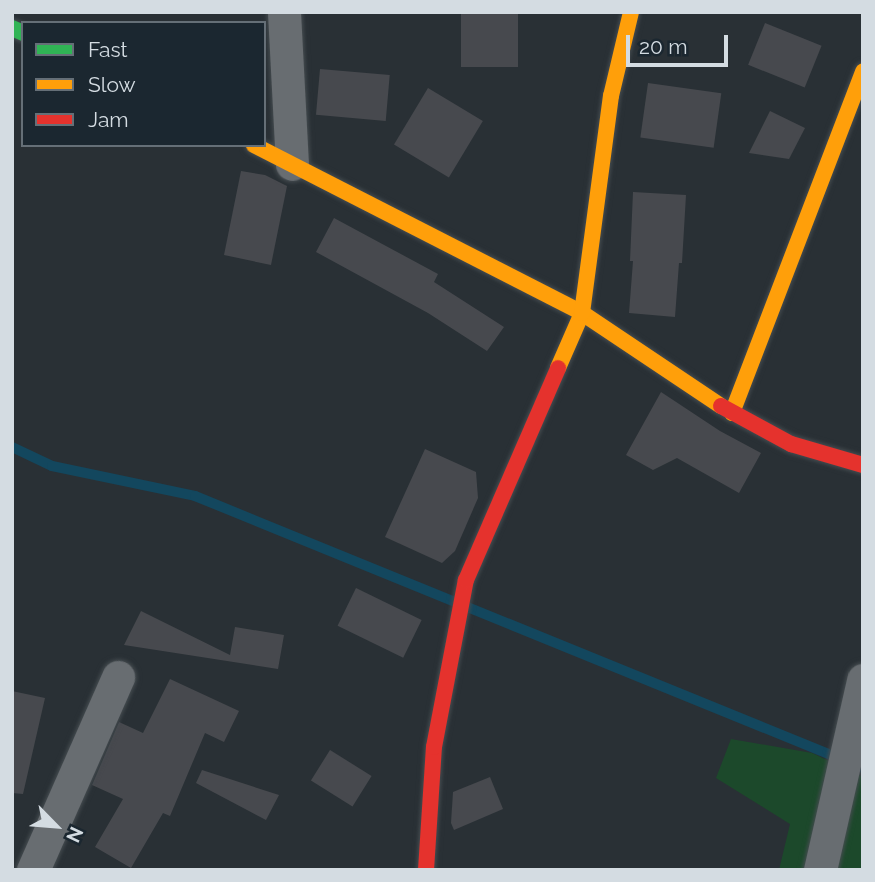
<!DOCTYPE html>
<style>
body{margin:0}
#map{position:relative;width:875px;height:882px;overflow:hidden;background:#293035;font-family:Raleway,sans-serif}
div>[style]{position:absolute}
.green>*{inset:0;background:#1c492b}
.stream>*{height:10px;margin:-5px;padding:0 5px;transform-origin:5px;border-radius:5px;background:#13475e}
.building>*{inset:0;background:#47494e;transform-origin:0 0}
.roads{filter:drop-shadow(0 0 2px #454c50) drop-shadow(0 0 2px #454c50)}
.street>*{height:33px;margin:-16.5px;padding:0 16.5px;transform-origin:16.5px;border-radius:16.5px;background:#686d71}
.fast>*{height:16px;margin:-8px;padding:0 8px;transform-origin:8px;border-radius:8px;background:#30b455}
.slow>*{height:16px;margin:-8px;padding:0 8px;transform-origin:8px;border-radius:8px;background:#ff9f0a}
.jam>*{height:16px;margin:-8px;padding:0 8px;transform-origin:8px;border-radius:8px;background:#e5322d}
span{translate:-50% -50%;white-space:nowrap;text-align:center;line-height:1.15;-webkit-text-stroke:5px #1b2730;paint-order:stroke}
.frame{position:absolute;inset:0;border:14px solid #d4dce2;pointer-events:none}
.legend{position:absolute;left:21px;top:21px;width:245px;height:126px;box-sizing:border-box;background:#1b2730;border:2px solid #656f77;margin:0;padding:9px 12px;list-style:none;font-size:21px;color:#d4dce2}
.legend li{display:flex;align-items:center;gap:14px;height:35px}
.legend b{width:35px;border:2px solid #656f77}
.north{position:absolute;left:21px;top:791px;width:70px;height:70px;-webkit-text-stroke:5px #1b2730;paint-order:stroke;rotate:115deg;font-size:19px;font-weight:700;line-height:28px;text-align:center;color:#d4dce2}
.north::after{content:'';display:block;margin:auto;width:24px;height:32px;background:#d4dce2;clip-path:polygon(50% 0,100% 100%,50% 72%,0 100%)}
.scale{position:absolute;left:626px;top:35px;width:102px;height:32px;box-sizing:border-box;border:4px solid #d4dce2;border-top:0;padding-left:9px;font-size:21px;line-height:24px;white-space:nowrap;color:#d4dce2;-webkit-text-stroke:5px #1b2730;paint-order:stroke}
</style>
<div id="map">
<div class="green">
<div style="clip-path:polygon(731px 739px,812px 753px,863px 777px,863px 870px,779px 870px,790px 824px,716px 778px)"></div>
</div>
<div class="stream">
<div style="left:12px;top:447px;width:44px;rotate:25.4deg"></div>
<div style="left:52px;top:466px;width:146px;rotate:11.8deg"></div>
<div style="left:195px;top:496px;width:721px;rotate:22.16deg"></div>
</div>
<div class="building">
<div style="left:461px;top:12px;width:57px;height:55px"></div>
<div style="left:765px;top:23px;width:61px;height:45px;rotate:22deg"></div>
<div style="left:320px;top:69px;width:70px;height:46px;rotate:5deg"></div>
<div style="left:648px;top:83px;width:74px;height:55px;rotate:8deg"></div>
<div style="left:428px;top:88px;width:64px;height:66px;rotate:31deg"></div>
<div style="clip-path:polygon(770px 111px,805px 128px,789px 159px,749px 153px)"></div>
<div style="clip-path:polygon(241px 171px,265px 175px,287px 186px,271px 265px,224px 255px)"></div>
<div style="clip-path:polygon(633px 192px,686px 195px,682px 263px,679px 263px,675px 317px,629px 313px,633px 261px,630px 261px)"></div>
<div style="clip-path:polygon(334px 218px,438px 274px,434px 282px,504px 327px,487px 351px,428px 313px,316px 252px)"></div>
<div style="clip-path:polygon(661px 392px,720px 431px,761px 453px,739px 493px,677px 458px,653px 470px,626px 455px)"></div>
<div style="clip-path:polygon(425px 449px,476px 472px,478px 498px,455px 551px,442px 563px,385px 537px)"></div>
<div style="left:356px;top:588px;width:73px;height:42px;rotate:26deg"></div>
<div style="clip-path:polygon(141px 611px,230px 655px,235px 627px,284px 635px,278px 669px,124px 645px)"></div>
<div style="clip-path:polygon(170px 679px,239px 711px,224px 742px,205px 733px,170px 816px,163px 813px,131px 868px,95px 847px,123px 799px,92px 785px,119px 722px,143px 733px)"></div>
<div style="clip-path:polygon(12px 691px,45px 698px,23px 794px,12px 793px)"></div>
<div style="left:330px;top:750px;width:49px;height:36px;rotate:32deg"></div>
<div style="clip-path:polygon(202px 770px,279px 795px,266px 820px,196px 783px)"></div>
<div style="clip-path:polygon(490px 777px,503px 809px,454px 830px,451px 823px,453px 792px)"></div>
</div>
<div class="roads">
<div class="street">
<div style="left:284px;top:12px;width:152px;rotate:87deg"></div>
<div style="left:33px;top:870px;width:211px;rotate:-66.2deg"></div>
<div style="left:820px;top:870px;width:195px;rotate:-77.2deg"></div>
</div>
<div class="fast">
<div style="left:12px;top:28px;width:12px;rotate:24deg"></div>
</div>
<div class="slow">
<div style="left:254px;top:145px;width:369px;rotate:27.1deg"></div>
<div style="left:582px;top:313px;width:167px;rotate:33.8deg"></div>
<div style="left:558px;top:368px;width:60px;rotate:-66.4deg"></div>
<div style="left:582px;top:313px;width:219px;rotate:-82.4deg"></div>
<div style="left:611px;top:96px;width:86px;rotate:-76.6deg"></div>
<div style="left:732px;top:413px;width:366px;rotate:-69deg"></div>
</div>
<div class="jam">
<div style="left:721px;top:406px;width:80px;rotate:28.5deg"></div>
<div style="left:791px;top:444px;width:75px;rotate:16.3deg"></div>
<div style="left:426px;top:870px;width:123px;rotate:-86.3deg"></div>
<div style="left:434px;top:747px;width:170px;rotate:-79.2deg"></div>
<div style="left:466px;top:580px;width:231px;rotate:-66.5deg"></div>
</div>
</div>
<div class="frame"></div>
<ul class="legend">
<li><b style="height:9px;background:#30b455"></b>Fast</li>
<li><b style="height:9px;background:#ff9f0a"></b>Slow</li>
<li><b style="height:9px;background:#e5322d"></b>Jam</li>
</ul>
<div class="north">N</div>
<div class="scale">20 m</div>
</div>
